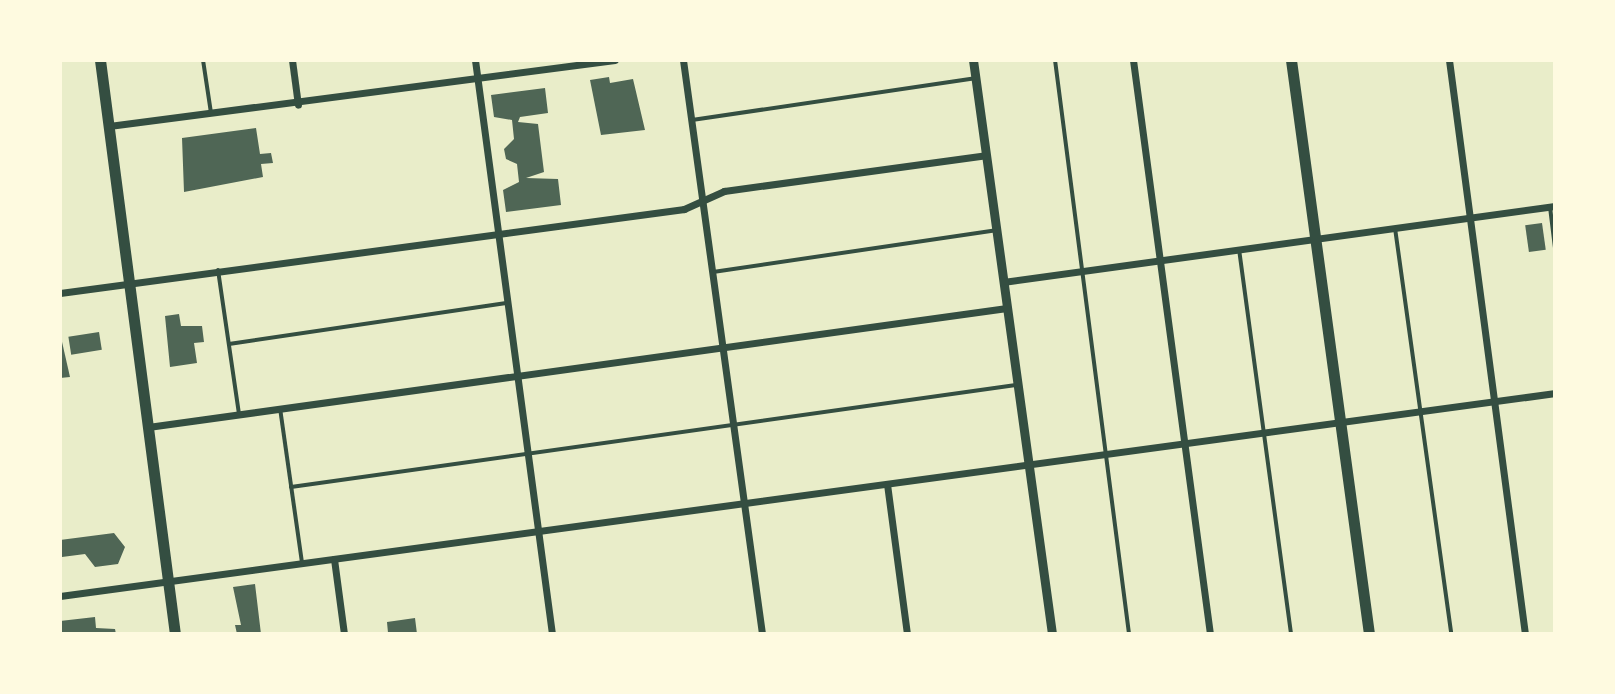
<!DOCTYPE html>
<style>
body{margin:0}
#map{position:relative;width:1615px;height:694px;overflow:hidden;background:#e9edc9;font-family:"Open Sans",sans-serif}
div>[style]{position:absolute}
.building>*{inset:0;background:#4f6655;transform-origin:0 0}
.service>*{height:4px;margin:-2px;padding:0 2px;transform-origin:2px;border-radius:2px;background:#344e41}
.minor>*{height:7px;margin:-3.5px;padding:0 3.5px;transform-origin:3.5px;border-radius:3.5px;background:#344e41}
.tertiary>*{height:9px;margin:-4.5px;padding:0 4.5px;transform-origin:4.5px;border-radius:4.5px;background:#344e41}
.primary>*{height:11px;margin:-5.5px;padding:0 5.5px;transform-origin:5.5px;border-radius:5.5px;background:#344e41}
span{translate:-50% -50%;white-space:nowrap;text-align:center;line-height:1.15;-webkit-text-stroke:7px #fefae0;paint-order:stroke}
.frame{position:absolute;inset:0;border:62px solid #fefae0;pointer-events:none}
</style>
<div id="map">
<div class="building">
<div style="clip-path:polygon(609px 77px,610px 83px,633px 79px,645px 130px,601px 135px,590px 80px)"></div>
<div style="clip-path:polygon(545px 88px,548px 113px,520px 117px,518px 122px,538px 124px,544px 172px,526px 178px,558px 179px,561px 205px,506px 212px,503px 190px,519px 182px,517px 164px,506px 159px,504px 149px,514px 139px,512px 120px,494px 117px,491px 95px)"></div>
<div style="clip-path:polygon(256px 128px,260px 154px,271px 153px,273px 163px,261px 164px,263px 177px,184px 192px,182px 138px)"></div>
<div style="left:1542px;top:223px;width:27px;height:17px;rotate:82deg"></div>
<div style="clip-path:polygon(179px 314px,181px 326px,202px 326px,204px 342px,194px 343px,197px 363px,170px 367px,165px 316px)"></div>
<div style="left:99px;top:332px;width:18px;height:31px;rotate:81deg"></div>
<div style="clip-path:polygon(60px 333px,70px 377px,60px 378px)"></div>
<div style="clip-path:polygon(114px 533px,125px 547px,118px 564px,95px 567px,85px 554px,62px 557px,60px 540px)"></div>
<div style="clip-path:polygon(255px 584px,261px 634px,237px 634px,235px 625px,241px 625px,233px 587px)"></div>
<div style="clip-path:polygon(95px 617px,96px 628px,115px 629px,116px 634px,60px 634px,60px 621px)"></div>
<div style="clip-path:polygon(415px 618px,417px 634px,388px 633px,387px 622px)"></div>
</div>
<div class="service">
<div style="left:203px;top:60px;width:54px;rotate:81.4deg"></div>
<div style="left:1055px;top:60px;width:579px;rotate:82.65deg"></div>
<div style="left:692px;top:120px;width:286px;rotate:-8.4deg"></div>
<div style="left:1550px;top:207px;width:41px;rotate:83deg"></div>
<div style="left:1395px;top:228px;width:410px;rotate:82.1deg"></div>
<div style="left:1239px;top:249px;width:388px;rotate:82.3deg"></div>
<div style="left:218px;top:270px;width:146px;rotate:81.7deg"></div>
<div style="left:713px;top:272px;width:286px;rotate:-8.4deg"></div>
<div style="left:229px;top:344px;width:282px;rotate:-8.4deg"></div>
<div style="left:280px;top:408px;width:157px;rotate:81.9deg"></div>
<div style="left:291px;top:487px;width:732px;rotate:-8.01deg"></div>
</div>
<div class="minor">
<div style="left:292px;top:60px;width:45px;rotate:82.4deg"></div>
<div style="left:475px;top:60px;width:579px;rotate:82.36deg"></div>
<div style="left:683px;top:60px;width:579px;rotate:82.16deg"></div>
<div style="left:1133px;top:60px;width:579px;rotate:82.36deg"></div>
<div style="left:1449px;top:60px;width:579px;rotate:82.46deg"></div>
<div style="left:109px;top:126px;width:510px;rotate:-7.43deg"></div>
<div style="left:1003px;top:282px;width:557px;rotate:-7.84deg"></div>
<div style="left:60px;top:293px;width:630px;rotate:-7.67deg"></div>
<div style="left:684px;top:209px;width:44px;rotate:-24.2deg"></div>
<div style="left:724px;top:191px;width:264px;rotate:-7.8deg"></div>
<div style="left:148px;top:427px;width:867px;rotate:-7.89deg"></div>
<div style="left:887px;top:484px;width:151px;rotate:82.4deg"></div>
<div style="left:334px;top:559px;width:76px;rotate:82.4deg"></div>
<div style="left:60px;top:596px;width:1509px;rotate:-7.73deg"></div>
</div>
<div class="tertiary">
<div style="left:973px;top:60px;width:579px;rotate:82.16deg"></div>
</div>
<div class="primary">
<div style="left:100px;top:60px;width:579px;rotate:82.56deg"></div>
<div style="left:1291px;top:60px;width:579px;rotate:82.26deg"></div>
</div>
<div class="frame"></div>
</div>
